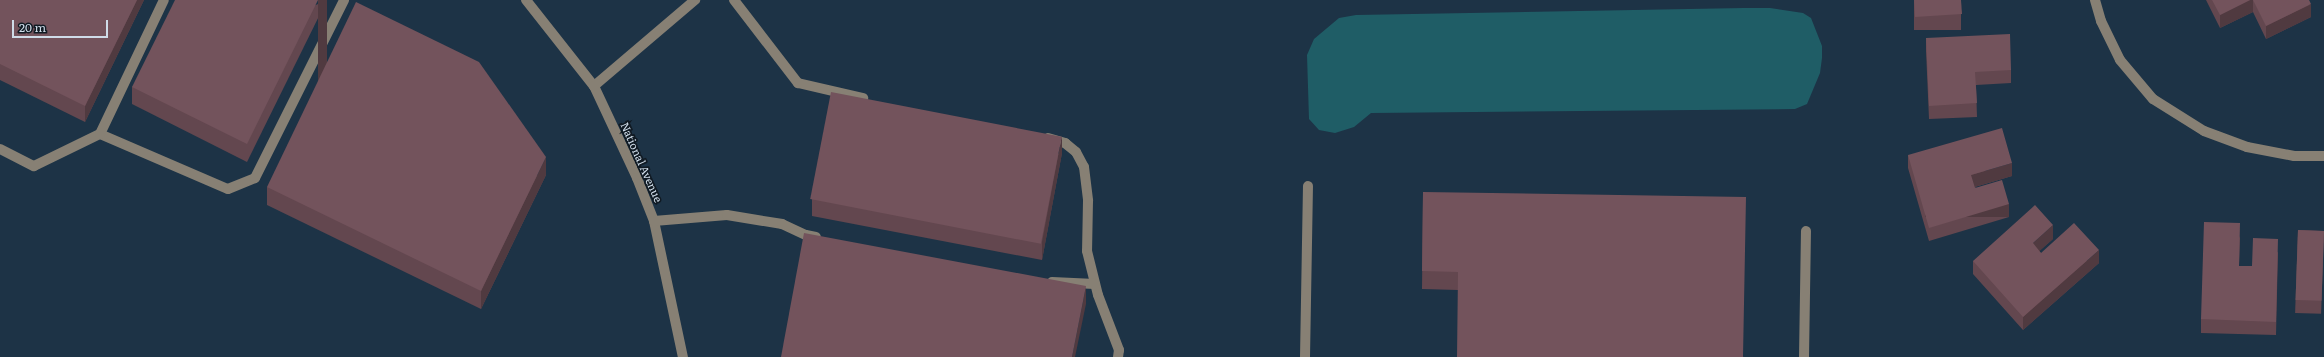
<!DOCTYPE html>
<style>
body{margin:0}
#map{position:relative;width:2324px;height:357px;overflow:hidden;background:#1d3346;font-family:Literata,serif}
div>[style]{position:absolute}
.water>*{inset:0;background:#1f5d66}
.minor>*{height:10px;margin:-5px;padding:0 5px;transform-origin:5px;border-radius:5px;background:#878074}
.wall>*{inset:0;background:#63474f;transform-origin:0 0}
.shaded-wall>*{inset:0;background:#503a40;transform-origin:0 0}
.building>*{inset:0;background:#73535c;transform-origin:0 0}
span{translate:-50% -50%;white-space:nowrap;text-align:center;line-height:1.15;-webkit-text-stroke:3.5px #101a23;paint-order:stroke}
.street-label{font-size:11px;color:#cfdce9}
.scale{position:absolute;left:12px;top:20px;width:96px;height:18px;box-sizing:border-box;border:2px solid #cfdce9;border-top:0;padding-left:5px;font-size:12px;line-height:14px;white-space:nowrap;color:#cfdce9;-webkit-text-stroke:3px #101a23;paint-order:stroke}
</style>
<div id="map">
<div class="water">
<div style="clip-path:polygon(1744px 8px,1770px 8px,1803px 13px,1811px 18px,1822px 46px,1822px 58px,1820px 73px,1807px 104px,1795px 109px,1371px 113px,1354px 127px,1335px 133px,1319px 130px,1309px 119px,1307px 55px,1314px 39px,1339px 18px,1356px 15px)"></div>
</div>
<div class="minor">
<div style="left:526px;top:0;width:110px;rotate:51.7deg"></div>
<div style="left:594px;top:86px;width:102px;rotate:64.9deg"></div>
<div style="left:637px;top:178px;width:46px;rotate:68.4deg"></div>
<div style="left:654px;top:221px;width:139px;rotate:78deg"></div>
<div style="left:734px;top:0;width:105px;rotate:52.4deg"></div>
<div style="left:798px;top:83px;width:67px;rotate:13deg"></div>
<div style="left:2095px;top:0;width:22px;rotate:74deg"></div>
<div style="left:2101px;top:21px;width:43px;rotate:64deg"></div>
<div style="left:2120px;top:60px;width:51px;rotate:49.8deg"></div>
<div style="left:2153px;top:99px;width:60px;rotate:32.1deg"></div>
<div style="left:2204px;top:131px;width:46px;rotate:20.4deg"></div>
<div style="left:2247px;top:147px;width:48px;rotate:10.8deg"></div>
<div style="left:2294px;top:156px;width:30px"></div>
<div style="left:594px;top:86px;width:133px;rotate:-40.4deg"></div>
<div style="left:100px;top:134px;width:139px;rotate:23.3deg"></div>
<div style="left:228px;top:189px;width:29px;rotate:-22deg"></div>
<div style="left:255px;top:178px;width:199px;rotate:-63.4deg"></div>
<div style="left:1048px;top:138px;width:18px;rotate:16deg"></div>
<div style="left:1065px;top:143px;width:14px;rotate:39deg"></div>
<div style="left:1076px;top:152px;width:17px;rotate:62deg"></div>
<div style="left:1084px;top:167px;width:34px;rotate:83deg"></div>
<div style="left:1088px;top:201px;width:50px;rotate:91.1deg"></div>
<div style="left:1087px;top:251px;width:45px;rotate:76deg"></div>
<div style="left:1098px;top:295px;width:59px;rotate:69.1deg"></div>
<div style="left:1119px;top:350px;width:7px;rotate:98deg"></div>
<div style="left:0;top:149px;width:38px;rotate:27deg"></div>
<div style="left:34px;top:166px;width:73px;rotate:-25.9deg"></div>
<div style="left:100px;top:134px;width:148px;rotate:-64.5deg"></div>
<div style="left:654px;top:221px;width:73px;rotate:-4.7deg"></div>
<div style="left:727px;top:215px;width:56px;rotate:9.3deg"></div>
<div style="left:782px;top:224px;width:26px;rotate:25deg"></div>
<div style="left:806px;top:235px;width:10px;rotate:11deg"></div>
<div style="left:1052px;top:282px;width:43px;rotate:2.7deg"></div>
<div style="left:1305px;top:357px;width:171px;rotate:-89deg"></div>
<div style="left:1804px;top:357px;width:126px;rotate:-89.1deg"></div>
</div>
<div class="wall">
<div style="clip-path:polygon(0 0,144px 0,85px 122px,0 80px)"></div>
<div style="clip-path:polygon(327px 0,247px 162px,132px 104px,132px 87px)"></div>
<div style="left:1914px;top:0;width:47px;height:30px"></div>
<div style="clip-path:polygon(2206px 0,2309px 0,2311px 17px,2266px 39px,2253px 12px,2220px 28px)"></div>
<div style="clip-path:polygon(1926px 38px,2011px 70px,2011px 83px,1976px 85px,1977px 117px,1929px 119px,1926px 51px)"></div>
<div style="clip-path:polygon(1062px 153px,1042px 260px,812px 216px,812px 199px)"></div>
<div style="clip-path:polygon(1908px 155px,2012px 176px,1975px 187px,2009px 217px,1929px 241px,1908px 168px)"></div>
<div style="clip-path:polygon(546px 175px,481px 309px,267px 205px,267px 187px)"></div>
<div style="clip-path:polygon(1423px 192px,1744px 357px,1458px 290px,1422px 289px)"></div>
<div style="left:2298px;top:230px;width:26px;height:83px;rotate:2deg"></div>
<div style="clip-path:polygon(2240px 236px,2239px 266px,2252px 266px,2278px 252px,2276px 335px,2201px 333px,2201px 319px)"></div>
<div style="clip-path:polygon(2053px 239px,2039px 251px,2041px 253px,2099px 263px,2023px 330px,1973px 274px,1973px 261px)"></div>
</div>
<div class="shaded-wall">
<div style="clip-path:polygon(137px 0,144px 0,85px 122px,85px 106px)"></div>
<div style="left:318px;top:0;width:9px;height:161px"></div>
<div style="clip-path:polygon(2250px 0,2253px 0,2253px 12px,2220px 28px,2220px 15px)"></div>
<div style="clip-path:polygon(2311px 4px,2311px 17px,2266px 39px,2266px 26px)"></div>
<div style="clip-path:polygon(1062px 135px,1062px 153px,1042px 260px,1042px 242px)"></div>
<div style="clip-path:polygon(546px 157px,546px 175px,481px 309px,481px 291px)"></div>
<div style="clip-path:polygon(2012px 163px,2012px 176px,1971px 188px,1971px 175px)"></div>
<div style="left:2009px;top:204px;width:13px;height:84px;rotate:90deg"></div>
<div style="clip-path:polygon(2053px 225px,2053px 239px,2033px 257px,2033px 243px)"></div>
<div style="clip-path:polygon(2099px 250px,2099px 263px,2023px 330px,2023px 317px)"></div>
<div style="clip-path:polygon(1086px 286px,1086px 304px,1075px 357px,1072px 357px)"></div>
</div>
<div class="building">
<div style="clip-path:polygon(0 0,137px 0,85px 106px,0 64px)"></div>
<div style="clip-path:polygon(175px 0,318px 0,247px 144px,132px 87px)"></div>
<div style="clip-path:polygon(1914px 0,1961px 0,1962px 14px,1915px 17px)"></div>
<div style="clip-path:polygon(2212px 0,2250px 0,2220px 15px)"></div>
<div style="clip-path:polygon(2253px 0,2309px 0,2311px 4px,2266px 26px)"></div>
<div style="clip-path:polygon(356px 2px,479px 62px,546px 157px,481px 291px,267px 187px)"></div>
<div style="clip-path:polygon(2010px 34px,2011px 70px,1975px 72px,1977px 103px,1929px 106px,1926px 38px)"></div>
<div style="left:831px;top:92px;width:235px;height:109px;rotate:11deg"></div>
<div style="clip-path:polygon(2002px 128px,2012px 163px,1971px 175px,1975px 188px,2002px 180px,2009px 204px,1929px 228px,1908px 155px)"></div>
<div style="clip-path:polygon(1423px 192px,1746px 197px,1743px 357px,1457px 357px,1458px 272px,1422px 271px)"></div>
<div style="clip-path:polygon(2035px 205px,2053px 225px,2033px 243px,2041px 253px,2074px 223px,2099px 250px,2023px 317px,1973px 261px)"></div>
<div style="clip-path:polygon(2204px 222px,2240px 223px,2239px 266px,2252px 266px,2253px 238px,2278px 239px,2276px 322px,2201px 319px)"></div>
<div style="left:2298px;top:230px;width:26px;height:70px;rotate:2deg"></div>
<div style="clip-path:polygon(804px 233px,1086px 286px,1072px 357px,781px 357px)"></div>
</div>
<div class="street-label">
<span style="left:642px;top:162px;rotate:66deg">National Avenue</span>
</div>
<div class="scale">20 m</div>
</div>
